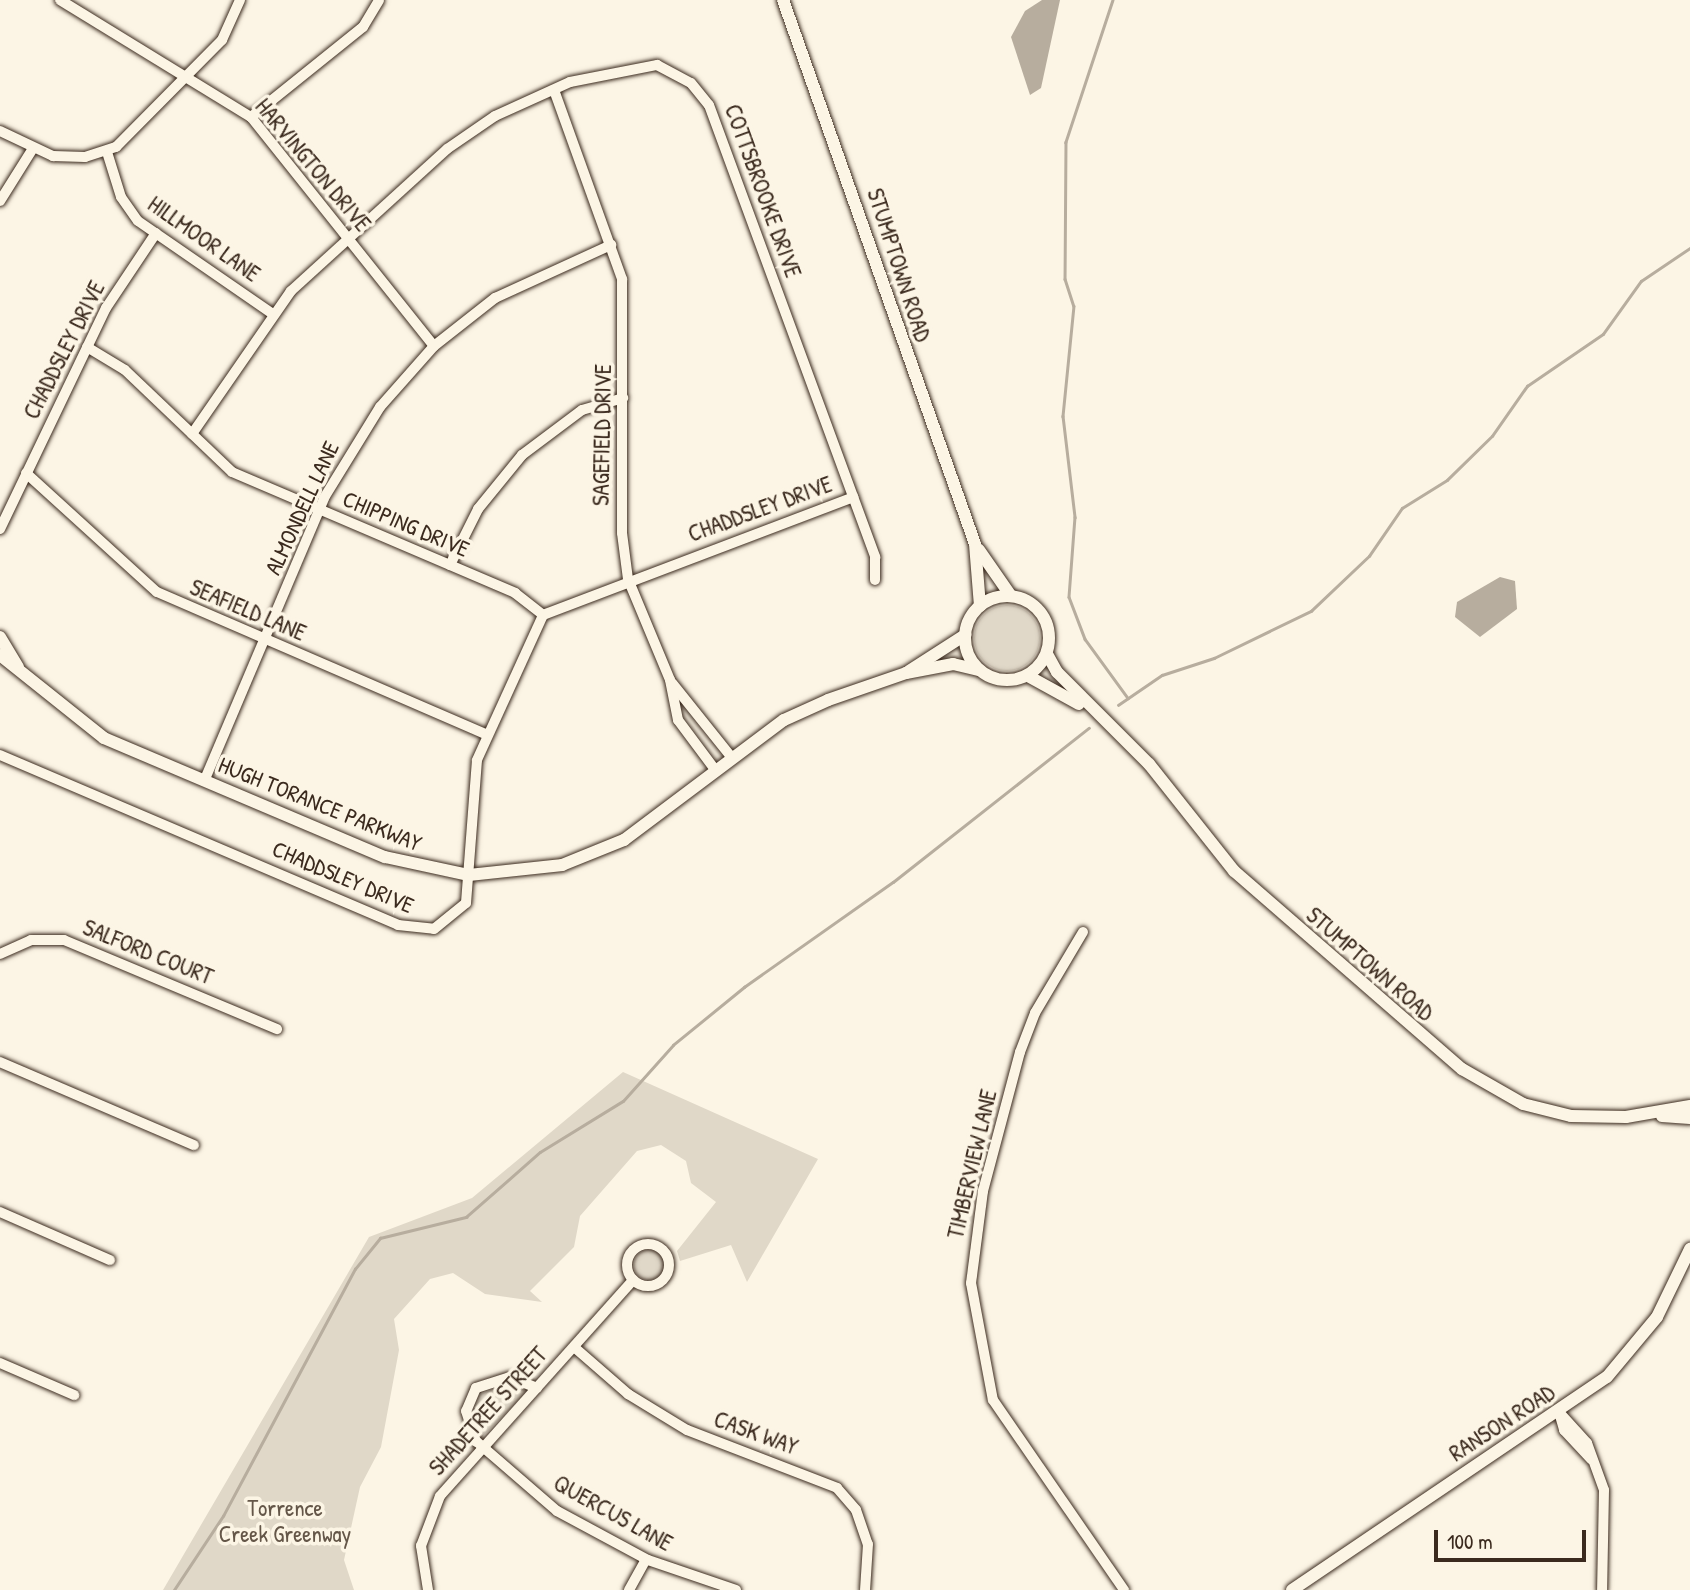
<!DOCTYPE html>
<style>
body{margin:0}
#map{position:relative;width:1690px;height:1590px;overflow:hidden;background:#fcf5e5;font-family:"Patrick Hand",sans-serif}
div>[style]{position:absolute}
.green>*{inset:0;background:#e0d8c8}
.round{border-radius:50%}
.water>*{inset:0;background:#b7ad9e}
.stream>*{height:2.5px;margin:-1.25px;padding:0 1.25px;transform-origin:1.25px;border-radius:1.25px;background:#b7ad9e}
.roads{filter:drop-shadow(0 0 2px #3b2a1e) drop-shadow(0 0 2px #3b2a1e)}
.minor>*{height:10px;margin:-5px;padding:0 5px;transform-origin:5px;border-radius:5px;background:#fcf5e5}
.minor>.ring{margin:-5px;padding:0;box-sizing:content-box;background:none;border:10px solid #fcf5e5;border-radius:50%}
.tertiary>*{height:12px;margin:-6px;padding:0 6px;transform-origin:6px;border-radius:6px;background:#fcf5e5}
.tertiary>.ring{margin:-6px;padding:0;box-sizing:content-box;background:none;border:12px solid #fcf5e5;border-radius:50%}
span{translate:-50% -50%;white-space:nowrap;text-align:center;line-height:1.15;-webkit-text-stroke:7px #fcf5e5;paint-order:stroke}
.street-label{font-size:23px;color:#3b2a1e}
.park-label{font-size:23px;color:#645648}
.scale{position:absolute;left:1434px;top:1530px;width:152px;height:32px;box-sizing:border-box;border:4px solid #3b2a1e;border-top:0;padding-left:9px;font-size:21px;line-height:24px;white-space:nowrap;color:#3b2a1e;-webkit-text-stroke:5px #fcf5e5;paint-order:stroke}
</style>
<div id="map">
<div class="green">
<div class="round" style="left:974px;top:605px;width:66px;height:66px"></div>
<div style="clip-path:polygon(623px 1072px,818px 1159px,747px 1282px,731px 1245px,680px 1261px,677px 1251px,716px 1202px,691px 1183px,686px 1161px,661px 1145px,637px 1151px,580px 1216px,574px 1247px,530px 1291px,542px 1302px,485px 1294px,453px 1273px,430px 1279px,394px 1319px,399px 1350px,381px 1447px,360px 1487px,344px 1560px,354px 1590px,163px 1590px,369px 1237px,472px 1198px)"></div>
<div class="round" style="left:634px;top:1250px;width:30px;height:30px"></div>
<div style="clip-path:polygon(510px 1381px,523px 1386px,525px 1394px,481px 1438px,471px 1415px,477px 1396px)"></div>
</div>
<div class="water">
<div style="clip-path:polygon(1042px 0,1060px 0,1041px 88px,1030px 95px,1011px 37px,1025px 11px)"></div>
<div style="clip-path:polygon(1500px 577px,1515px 581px,1517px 609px,1480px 637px,1455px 617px,1457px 602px)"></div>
</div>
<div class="stream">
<div style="left:1113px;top:0;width:150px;rotate:108.3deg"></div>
<div style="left:1066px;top:142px;width:137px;rotate:90.4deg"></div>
<div style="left:1065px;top:279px;width:28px;rotate:72deg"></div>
<div style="left:1074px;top:306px;width:111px;rotate:95.7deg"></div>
<div style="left:1063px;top:416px;width:102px;rotate:83.2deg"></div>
<div style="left:1075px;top:517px;width:80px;rotate:94.3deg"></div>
<div style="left:1069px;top:597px;width:45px;rotate:69.1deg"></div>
<div style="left:1085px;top:639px;width:73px;rotate:53.9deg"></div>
<div style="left:1118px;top:705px;width:53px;rotate:-34.3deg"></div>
<div style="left:1162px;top:675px;width:55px;rotate:-18.1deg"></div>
<div style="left:1214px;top:658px;width:108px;rotate:-25.9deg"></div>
<div style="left:1311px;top:611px;width:80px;rotate:-43.5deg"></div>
<div style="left:1369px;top:556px;width:58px;rotate:-55.5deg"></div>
<div style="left:1402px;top:508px;width:53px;rotate:-31.9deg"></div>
<div style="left:1447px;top:480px;width:63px;rotate:-44.4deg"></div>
<div style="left:1492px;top:436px;width:61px;rotate:-55deg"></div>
<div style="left:1527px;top:386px;width:92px;rotate:-34.4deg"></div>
<div style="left:1603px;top:334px;width:65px;rotate:-54.4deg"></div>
<div style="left:1641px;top:281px;width:59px;rotate:-34deg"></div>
<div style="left:174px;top:1590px;width:89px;rotate:-56.5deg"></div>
<div style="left:223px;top:1516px;width:280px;rotate:-61.9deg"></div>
<div style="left:355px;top:1269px;width:40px;rotate:-51deg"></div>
<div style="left:380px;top:1238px;width:89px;rotate:-13.7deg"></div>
<div style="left:466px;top:1217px;width:98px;rotate:-41.3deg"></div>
<div style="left:540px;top:1152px;width:97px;rotate:-31.6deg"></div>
<div style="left:623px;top:1101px;width:75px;rotate:-48.2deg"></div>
<div style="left:673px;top:1045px;width:92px;rotate:-39.2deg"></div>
<div style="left:744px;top:987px;width:182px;rotate:-35.2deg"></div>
<div style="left:893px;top:882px;width:249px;rotate:-38.2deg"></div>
</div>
<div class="roads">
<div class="minor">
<div style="left:60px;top:0;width:224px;rotate:31.5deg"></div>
<div style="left:251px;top:117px;width:293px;rotate:51.4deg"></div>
<div style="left:554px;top:90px;width:201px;rotate:70.2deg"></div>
<div style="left:622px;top:279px;width:254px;rotate:90deg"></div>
<div style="left:622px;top:533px;width:46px;rotate:82.6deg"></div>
<div style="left:628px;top:579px;width:109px;rotate:67.4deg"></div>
<div style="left:670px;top:680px;width:41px;rotate:78.7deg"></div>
<div style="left:678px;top:720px;width:64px;rotate:53.3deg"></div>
<div style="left:251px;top:117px;width:144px;rotate:-38.8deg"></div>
<div style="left:363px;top:27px;width:31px;rotate:-59deg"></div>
<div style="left:0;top:131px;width:59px;rotate:25.3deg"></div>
<div style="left:53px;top:156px;width:32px;rotate:2deg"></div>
<div style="left:85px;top:157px;width:33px;rotate:-18deg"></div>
<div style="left:116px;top:147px;width:151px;rotate:-45.3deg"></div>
<div style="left:222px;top:40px;width:44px;rotate:-65.8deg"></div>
<div style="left:107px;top:152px;width:47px;rotate:72.7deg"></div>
<div style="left:121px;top:197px;width:29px;rotate:55deg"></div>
<div style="left:138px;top:221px;width:164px;rotate:34.6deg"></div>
<div style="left:0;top:201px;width:60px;rotate:-57.9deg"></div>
<div style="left:87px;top:347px;width:44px;rotate:31.2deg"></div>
<div style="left:125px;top:370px;width:148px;rotate:43.6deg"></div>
<div style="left:232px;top:472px;width:308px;rotate:23.1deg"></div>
<div style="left:515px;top:593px;width:36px;rotate:38deg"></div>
<div style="left:192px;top:434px;width:174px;rotate:-55.3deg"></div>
<div style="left:291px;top:291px;width:211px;rotate:-42.3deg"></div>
<div style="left:447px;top:149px;width:58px;rotate:-34.5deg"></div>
<div style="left:495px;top:116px;width:82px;rotate:-24.4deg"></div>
<div style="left:570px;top:82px;width:89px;rotate:-11.1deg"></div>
<div style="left:657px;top:65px;width:38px;rotate:28deg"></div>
<div style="left:691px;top:83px;width:28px;rotate:51deg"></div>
<div style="left:709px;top:105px;width:482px;rotate:69.8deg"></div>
<div style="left:875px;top:557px;width:23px;rotate:90deg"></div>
<div style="left:26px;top:473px;width:177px;rotate:42.3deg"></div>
<div style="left:157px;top:592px;width:360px;rotate:23.4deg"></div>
<div style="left:0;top:529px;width:245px;rotate:-64.4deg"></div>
<div style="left:106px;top:308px;width:90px;rotate:-56.3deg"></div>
<div style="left:450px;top:565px;width:63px;rotate:-63.4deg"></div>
<div style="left:478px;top:509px;width:70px;rotate:-50.8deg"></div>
<div style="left:522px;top:455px;width:75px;rotate:-36.9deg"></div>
<div style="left:582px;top:410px;width:43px;rotate:-16.3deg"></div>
<div style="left:672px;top:683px;width:96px;rotate:51.3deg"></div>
<div style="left:0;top:755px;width:433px;rotate:23.1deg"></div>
<div style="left:398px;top:925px;width:36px;rotate:6deg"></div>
<div style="left:434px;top:929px;width:41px;rotate:-39.1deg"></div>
<div style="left:466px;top:903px;width:143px;rotate:-85.6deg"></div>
<div style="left:477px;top:760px;width:159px;rotate:-65.5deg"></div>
<div style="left:543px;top:615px;width:332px;rotate:-20.8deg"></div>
<div style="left:205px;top:779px;width:305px;rotate:-67deg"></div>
<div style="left:324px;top:498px;width:107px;rotate:-58.4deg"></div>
<div style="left:380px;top:407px;width:81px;rotate:-48.5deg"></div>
<div style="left:434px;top:346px;width:78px;rotate:-38.2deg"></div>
<div style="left:495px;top:298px;width:128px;rotate:-24.6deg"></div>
<div style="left:1083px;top:932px;width:94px;rotate:120.7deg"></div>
<div style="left:1035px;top:1013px;width:42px;rotate:111deg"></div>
<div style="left:1020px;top:1052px;width:144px;rotate:104.9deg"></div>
<div style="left:983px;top:1191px;width:93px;rotate:97.4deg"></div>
<div style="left:971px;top:1283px;width:119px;rotate:79.4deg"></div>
<div style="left:993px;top:1400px;width:231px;rotate:55.4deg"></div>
<div style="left:0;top:954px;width:34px;rotate:-24deg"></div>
<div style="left:31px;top:940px;width:33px"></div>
<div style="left:64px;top:940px;width:231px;rotate:22.7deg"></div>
<div style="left:0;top:1062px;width:211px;rotate:23.2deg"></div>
<div style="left:0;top:1212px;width:120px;rotate:23.6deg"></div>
<div class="ring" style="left:627px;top:1244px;width:32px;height:32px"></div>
<div style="left:574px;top:1347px;width:72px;rotate:41deg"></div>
<div style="left:628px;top:1394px;width:69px;rotate:31.4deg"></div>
<div style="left:687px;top:1430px;width:161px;rotate:21.1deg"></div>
<div style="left:837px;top:1488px;width:29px;rotate:49deg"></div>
<div style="left:856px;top:1510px;width:36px;rotate:71deg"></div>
<div style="left:868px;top:1544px;width:46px;rotate:93.7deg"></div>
<div style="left:0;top:1363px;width:81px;rotate:23.4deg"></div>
<div style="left:537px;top:1388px;width:29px;rotate:-158deg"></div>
<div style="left:510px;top:1377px;width:36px;rotate:162deg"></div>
<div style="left:476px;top:1388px;width:25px;rotate:113deg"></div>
<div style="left:466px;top:1411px;width:32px;rotate:72deg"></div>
<div style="left:476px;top:1441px;width:107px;rotate:40.8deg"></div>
<div style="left:557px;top:1511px;width:103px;rotate:28.3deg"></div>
<div style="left:648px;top:1560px;width:93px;rotate:18.8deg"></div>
<div style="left:1559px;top:1412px;width:42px;rotate:47.9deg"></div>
<div style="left:1587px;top:1443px;width:50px;rotate:70.1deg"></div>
<div style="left:1604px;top:1490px;width:100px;rotate:91.1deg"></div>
<div style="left:1559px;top:1412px;width:19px;rotate:74deg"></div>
<div style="left:1564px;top:1430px;width:40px;rotate:47deg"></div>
<div style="left:428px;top:1590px;width:45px;rotate:-99deg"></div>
<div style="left:421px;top:1546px;width:53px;rotate:-69.2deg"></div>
<div style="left:440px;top:1496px;width:290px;rotate:-48.2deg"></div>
<div style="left:629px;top:1590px;width:35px;rotate:-61deg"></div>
</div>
<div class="tertiary">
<div style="left:783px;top:0;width:577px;rotate:70.56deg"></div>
<div style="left:975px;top:544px;width:62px;rotate:85.4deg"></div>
<div style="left:979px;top:550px;width:56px;rotate:55.2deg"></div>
<div class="ring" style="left:965px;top:596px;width:72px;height:72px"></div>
<div style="left:0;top:637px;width:35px;rotate:59deg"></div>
<div style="left:1047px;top:654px;width:21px;rotate:61deg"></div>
<div style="left:1057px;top:672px;width:130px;rotate:45deg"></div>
<div style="left:1149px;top:764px;width:137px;rotate:51.5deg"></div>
<div style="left:1234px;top:871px;width:302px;rotate:41deg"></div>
<div style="left:1462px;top:1069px;width:70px;rotate:29.8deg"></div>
<div style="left:1523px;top:1104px;width:49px;rotate:14deg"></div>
<div style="left:1571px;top:1116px;width:55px;rotate:1deg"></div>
<div style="left:1626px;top:1117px;width:65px;rotate:-9.8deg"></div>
<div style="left:0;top:655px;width:133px;rotate:38.6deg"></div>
<div style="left:104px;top:738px;width:305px;rotate:23deg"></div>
<div style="left:385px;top:857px;width:86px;rotate:12.1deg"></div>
<div style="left:469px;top:875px;width:94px;rotate:-6.1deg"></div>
<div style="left:562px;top:865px;width:67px;rotate:-22deg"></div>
<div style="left:624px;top:840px;width:200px;rotate:-36.9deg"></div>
<div style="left:784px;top:720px;width:48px;rotate:-24.4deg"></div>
<div style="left:828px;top:700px;width:83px;rotate:-19.1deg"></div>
<div style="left:906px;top:673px;width:48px;rotate:-10.8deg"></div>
<div style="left:953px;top:664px;width:27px;rotate:13deg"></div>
<div style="left:909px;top:671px;width:67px;rotate:-32.7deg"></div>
<div style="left:1028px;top:676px;width:58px;rotate:28.8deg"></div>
<div style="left:1662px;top:1116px;width:28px;rotate:4deg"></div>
<div style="left:1292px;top:1590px;width:380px;rotate:-34.1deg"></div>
<div style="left:1607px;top:1377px;width:78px;rotate:-50.2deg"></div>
<div style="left:1657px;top:1317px;width:76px;rotate:-64.1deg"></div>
</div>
</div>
<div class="street-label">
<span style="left:313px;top:165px;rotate:50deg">HARVINGTON DRIVE</span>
<span style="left:763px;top:191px;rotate:70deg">COTTSBROOKE DRIVE</span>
<span style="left:204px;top:239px;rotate:35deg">HILLMOOR LANE</span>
<span style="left:899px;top:265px;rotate:72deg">STUMPTOWN ROAD</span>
<span style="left:64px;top:350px;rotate:-63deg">CHADDSLEY DRIVE</span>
<span style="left:602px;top:435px;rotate:-89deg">SAGEFIELD DRIVE</span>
<span style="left:302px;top:508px;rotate:-65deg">ALMONDELL LANE</span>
<span style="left:760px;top:509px;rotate:-20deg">CHADDSLEY DRIVE</span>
<span style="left:406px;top:524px;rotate:23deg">CHIPPING DRIVE</span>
<span style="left:248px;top:610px;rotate:23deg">SEAFIELD LANE</span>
<span style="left:320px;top:804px;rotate:22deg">HUGH TORANCE PARKWAY</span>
<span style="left:343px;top:877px;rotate:23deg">CHADDSLEY DRIVE</span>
<span style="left:148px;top:952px;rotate:22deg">SALFORD COURT</span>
<span style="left:1370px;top:964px;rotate:41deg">STUMPTOWN ROAD</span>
<span style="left:972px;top:1164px;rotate:-77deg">TIMBERVIEW LANE</span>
<span style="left:488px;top:1411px;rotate:-48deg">SHADETREE STREET</span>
<span style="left:1502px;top:1423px;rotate:-33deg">RANSON ROAD</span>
<span style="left:756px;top:1433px;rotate:20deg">CASK WAY</span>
<span style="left:613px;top:1513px;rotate:29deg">QUERCUS LANE</span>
</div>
<div class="park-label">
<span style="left:285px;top:1521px">Torrence<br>Creek Greenway</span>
</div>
<div class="scale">100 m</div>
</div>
